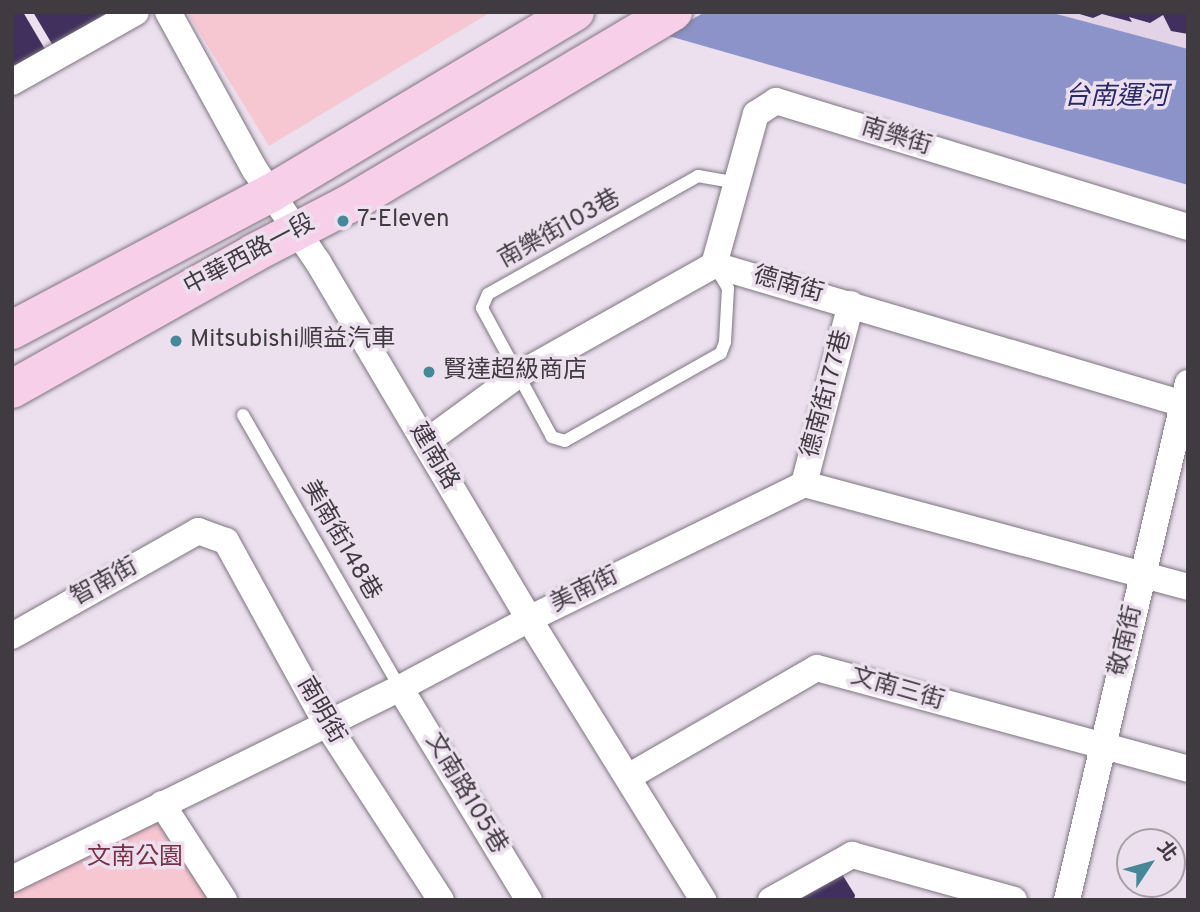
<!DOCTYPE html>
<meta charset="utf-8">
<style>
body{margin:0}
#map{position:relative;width:1200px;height:912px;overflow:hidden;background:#ece0ee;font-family:Overpass,"Noto Sans TC",sans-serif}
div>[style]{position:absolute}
.built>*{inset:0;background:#e3d3e6}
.green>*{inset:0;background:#f6c6d1}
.water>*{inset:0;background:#8c93c8}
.pier>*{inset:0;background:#ece0ee}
.building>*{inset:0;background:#41305d}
.roads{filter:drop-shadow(0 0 2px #7f7581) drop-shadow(0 0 2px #7f7581)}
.service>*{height:12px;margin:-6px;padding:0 6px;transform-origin:6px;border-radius:6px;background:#fff}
.minor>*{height:26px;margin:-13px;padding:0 13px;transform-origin:13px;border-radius:13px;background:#fff}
.primary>*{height:38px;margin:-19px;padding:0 19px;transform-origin:19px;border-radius:19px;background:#f8cfe8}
.dots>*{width:19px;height:19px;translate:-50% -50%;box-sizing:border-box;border:4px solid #ece0ee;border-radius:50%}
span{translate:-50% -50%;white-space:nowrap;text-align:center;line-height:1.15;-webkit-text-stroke:7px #ece0ee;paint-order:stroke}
.street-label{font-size:24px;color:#3f3b40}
.poi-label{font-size:24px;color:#3f3b40}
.left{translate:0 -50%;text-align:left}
.park-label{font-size:24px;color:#7b2f46}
.water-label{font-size:26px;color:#292969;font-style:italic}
.frame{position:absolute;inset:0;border:14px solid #3f3b40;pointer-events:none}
.north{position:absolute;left:1116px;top:828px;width:70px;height:70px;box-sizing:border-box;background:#ece0ee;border:2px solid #a79ea8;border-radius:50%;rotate:54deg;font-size:19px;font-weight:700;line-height:28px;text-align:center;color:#3f3b40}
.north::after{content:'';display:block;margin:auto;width:24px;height:32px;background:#458897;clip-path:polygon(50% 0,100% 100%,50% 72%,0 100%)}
</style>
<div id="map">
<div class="built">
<div style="clip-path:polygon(1049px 12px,1188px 12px,1188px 49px,1181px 48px)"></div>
</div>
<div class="green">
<div style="clip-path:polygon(187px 12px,491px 12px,269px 146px)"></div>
<div style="clip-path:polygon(150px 808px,209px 900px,12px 900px,12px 874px)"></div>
</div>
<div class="water">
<div style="clip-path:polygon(585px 12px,1049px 12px,1188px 49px,1188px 185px)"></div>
</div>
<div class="pier">
<div style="clip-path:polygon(581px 12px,705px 12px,659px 38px)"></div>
</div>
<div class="building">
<div style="clip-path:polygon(12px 12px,23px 12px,46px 51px,12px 69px)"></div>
<div style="clip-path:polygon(33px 12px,115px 12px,55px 49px)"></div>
<div style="clip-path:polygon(1188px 12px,1188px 34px,1171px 31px,1163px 15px,1150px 23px,1129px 17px,1132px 22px,1102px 14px,1093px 18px,1076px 13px)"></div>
<div style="clip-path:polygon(840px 871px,855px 895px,854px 900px,787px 900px)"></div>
</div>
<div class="roads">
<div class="service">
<div style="left:717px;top:270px;width:21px;rotate:59deg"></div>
<div style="left:728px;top:288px;width:54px;rotate:93.2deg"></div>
<div style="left:725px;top:342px;width:12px;rotate:110deg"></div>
<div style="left:721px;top:353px;width:179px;rotate:150.6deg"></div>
<div style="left:565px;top:441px;width:14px;rotate:-163deg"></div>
<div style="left:552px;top:437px;width:147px;rotate:-118.5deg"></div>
<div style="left:482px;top:308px;width:15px;rotate:-67deg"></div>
<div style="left:488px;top:294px;width:241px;rotate:-29.3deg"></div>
<div style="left:698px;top:176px;width:39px;rotate:10deg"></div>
<div style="left:243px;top:415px;width:315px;rotate:60.1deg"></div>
</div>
<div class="minor">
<div style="left:168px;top:12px;width:180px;rotate:61.2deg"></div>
<div style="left:255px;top:170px;width:112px;rotate:55.6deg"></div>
<div style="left:318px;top:262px;width:415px;rotate:59.4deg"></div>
<div style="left:529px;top:619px;width:331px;rotate:58.2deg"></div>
<div style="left:12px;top:82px;width:142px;rotate:-29.4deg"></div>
<div style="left:714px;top:265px;width:157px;rotate:-74.5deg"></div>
<div style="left:756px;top:114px;width:24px;rotate:-33deg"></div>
<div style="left:776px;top:101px;width:431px;rotate:17deg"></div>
<div style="left:425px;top:443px;width:115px;rotate:-36.2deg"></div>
<div style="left:518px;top:375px;width:225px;rotate:-29.3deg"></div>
<div style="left:714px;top:265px;width:494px;rotate:16.5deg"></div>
<div style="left:804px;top:484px;width:186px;rotate:-75.4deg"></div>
<div style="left:12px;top:636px;width:214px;rotate:-29.4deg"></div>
<div style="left:198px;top:531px;width:30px;rotate:20deg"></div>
<div style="left:226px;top:541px;width:208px;rotate:61.2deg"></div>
<div style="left:326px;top:723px;width:211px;rotate:57deg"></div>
<div style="left:400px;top:688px;width:248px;rotate:58.7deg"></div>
<div style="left:628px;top:777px;width:218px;rotate:-30deg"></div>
<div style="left:817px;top:668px;width:385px;rotate:15.2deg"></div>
<div style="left:162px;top:804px;width:114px;rotate:57.1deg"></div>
<div style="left:12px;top:879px;width:432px;rotate:-26.2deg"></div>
<div style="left:400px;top:688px;width:146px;rotate:-28.1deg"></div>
<div style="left:529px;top:619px;width:306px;rotate:-26.1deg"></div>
<div style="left:804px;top:484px;width:398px;rotate:15deg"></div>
<div style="left:771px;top:900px;width:93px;rotate:-29.1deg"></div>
<div style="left:852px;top:855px;width:168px;rotate:15.5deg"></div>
<div style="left:1067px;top:900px;width:531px;rotate:-76.83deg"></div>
</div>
<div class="primary">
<div style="left:12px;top:330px;width:293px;rotate:-27.9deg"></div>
<div style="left:271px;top:193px;width:354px;rotate:-30.8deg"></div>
<div style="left:12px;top:389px;width:278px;rotate:-29.3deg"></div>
<div style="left:254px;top:253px;width:107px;rotate:-27.3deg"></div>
<div style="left:349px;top:204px;width:377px;rotate:-30.7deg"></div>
</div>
</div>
<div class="dots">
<div style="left:343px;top:221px;background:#458897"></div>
<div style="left:176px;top:341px;background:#458897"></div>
<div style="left:429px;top:372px;background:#458897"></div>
</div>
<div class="street-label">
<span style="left:896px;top:138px;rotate:17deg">南樂街</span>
<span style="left:560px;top:230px;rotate:-29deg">南樂街103巷</span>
<span style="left:250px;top:256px;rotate:-28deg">中華西路一段</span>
<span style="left:788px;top:286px;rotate:16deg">德南街</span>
<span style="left:828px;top:394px;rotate:-75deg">德南街177巷</span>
<span style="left:433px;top:457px;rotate:59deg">建南路</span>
<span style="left:340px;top:541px;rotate:60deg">美南街148巷</span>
<span style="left:105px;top:583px;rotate:-29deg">智南街</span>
<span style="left:585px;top:591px;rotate:-26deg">美南街</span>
<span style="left:1127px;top:641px;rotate:-77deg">敬南街</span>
<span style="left:897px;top:690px;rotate:16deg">文南三街</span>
<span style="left:320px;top:711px;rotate:60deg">南明街</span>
<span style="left:465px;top:794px;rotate:59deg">文南路105巷</span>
</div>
<div class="poi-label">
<span class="left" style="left:357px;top:221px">7-Eleven</span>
<span class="left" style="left:190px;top:341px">Mitsubishi順益汽車</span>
<span class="left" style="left:443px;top:372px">賢達超級商店</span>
</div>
<div class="park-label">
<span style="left:135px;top:859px">文南公園</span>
</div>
<div class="water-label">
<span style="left:1116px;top:98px">台南運河</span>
</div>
<div class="frame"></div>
<div class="north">北</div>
</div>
